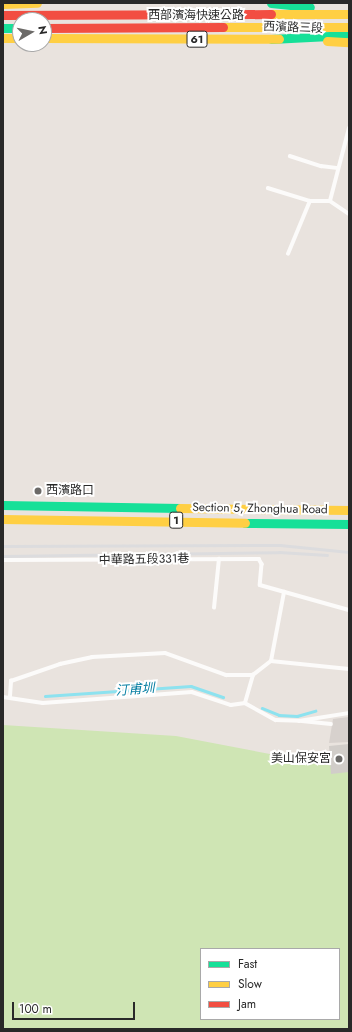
<!DOCTYPE html>
<meta charset="utf-8">
<style>
body{margin:0}
#map{position:relative;width:352px;height:1032px;overflow:hidden;background:#e9e3de;font-family:Jost,"Noto Sans TC",sans-serif}
div>[style]{position:absolute}
.green>*{inset:0;background:#cfe5b4}
.plaza>*{inset:0;background:#d7d1cd}
.stream>*{height:2.5px;margin:-1.25px;padding:0 1.25px;transform-origin:1.25px;border-radius:1.25px;background:#8de2ef}
.building>*{inset:0;background:#d1cdc9}
.lane>*{height:3.5px;margin:-1.75px;padding:0 1.75px;transform-origin:1.75px;border-radius:1.75px;background:#fcfbfa}
.fast>*{height:9px;margin:-4.5px;padding:0 4.5px;transform-origin:4.5px;border-radius:4.5px;background:#16e098}
.slow>*{height:9px;margin:-4.5px;padding:0 4.5px;transform-origin:4.5px;border-radius:4.5px;background:#ffcf43}
.jam>*{height:9px;margin:-4.5px;padding:0 4.5px;transform-origin:4.5px;border-radius:4.5px;background:#f24e42}
.rail>*{height:2.5px;margin:-1.25px;padding:0 1.25px;transform-origin:1.25px;border-radius:1.25px;background:#dcdcde}
.dots>*{width:11px;height:11px;translate:-50% -50%;box-sizing:border-box;border:2px solid #fff;border-radius:50%}
span{translate:-50% -50%;white-space:nowrap;text-align:center;line-height:1.15;-webkit-text-stroke:4px #fff;paint-order:stroke}
.shield-label span{padding:1px 3px;background:#fff;border:1px solid;border-radius:3px;-webkit-text-stroke-width:0}
.shield-label{font-size:11px;color:#292929;font-weight:700}
.street-label{font-size:12px;color:#292929}
.poi-label{font-size:12px;color:#292929}
.left{translate:0 -50%;text-align:left}
.right{translate:-100% -50%;text-align:right}
.water-label{font-size:13px;color:#047ea2;font-style:italic}
.frame{position:absolute;inset:0;border:4px solid #292929;pointer-events:none}
.legend{position:absolute;left:200px;top:948px;width:140px;height:72px;box-sizing:border-box;background:#fff;border:1px solid #a9a9a9;margin:0;padding:5px 7px;list-style:none;font-size:12px;color:#292929}
.legend li{display:flex;align-items:center;gap:8px;height:20px}
.legend b{width:20px;border:1px solid #a9a9a9}
.north{position:absolute;left:12px;top:12px;width:40px;height:40px;box-sizing:border-box;background:#fff;border:1px solid #a9a9a9;border-radius:50%;rotate:81deg;font-size:11px;font-weight:700;line-height:16px;text-align:center;color:#292929}
.north::after{content:'';display:block;margin:auto;width:14px;height:18px;background:#6c6a68;clip-path:polygon(50% 0,100% 100%,50% 72%,0 100%)}
.scale{position:absolute;left:12px;top:1002px;width:123px;height:18px;box-sizing:border-box;border:2px solid #292929;border-top:0;padding-left:5px;font-size:12px;line-height:14px;white-space:nowrap;color:#292929;-webkit-text-stroke:3px #fff;paint-order:stroke}
</style>
<div id="map">
<div class="green">
<div style="clip-path:polygon(evenodd,3px 725px,176px 736px,349px 769px,349px 1029px,3px 1029px,3px 725px,201px 949px,339px 949px,339px 1019px,201px 1019px,201px 949px)"></div>
</div>
<div class="plaza">
<div style="clip-path:polygon(349px 717px,349px 742px,329px 743px,333px 719px)"></div>
</div>
<div class="stream">
<div style="left:45px;top:696px;width:146px;rotate:-3.9deg"></div>
<div style="left:191px;top:686px;width:34px;rotate:19deg"></div>
<div style="left:262px;top:708px;width:18px;rotate:22deg"></div>
<div style="left:279px;top:715px;width:18px;rotate:3deg"></div>
<div style="left:297px;top:716px;width:19px;rotate:-16deg"></div>
</div>
<div class="building">
<div style="clip-path:polygon(349px 744px,349px 772px,331px 774px,329px 746px)"></div>
</div>
<div class="lane">
<div style="left:290px;top:156px;width:33px;rotate:18deg"></div>
<div style="left:321px;top:166px;width:17px;rotate:7deg"></div>
<div style="left:268px;top:188px;width:44px;rotate:17.2deg"></div>
<div style="left:310px;top:201px;width:20px"></div>
<div style="left:330px;top:201px;width:23px;rotate:34deg"></div>
<div style="left:330px;top:201px;width:75px;rotate:-75.4deg"></div>
<div style="left:288px;top:254px;width:57px;rotate:-67.5deg"></div>
<div style="left:3px;top:560px;width:256px;rotate:-0.2deg"></div>
<div style="left:259px;top:559px;width:6px;rotate:59deg"></div>
<div style="left:262px;top:564px;width:21px;rotate:95deg"></div>
<div style="left:260px;top:585px;width:92px;rotate:15.7deg"></div>
<div style="left:214px;top:608px;width:49px;rotate:-84.2deg"></div>
<div style="left:271px;top:661px;width:78px;rotate:5.9deg"></div>
<div style="left:10px;top:696px;width:15px;rotate:-86deg"></div>
<div style="left:11px;top:681px;width:52px;rotate:-19.1deg"></div>
<div style="left:60px;top:664px;width:33px;rotate:-12deg"></div>
<div style="left:92px;top:657px;width:73px;rotate:-3.1deg"></div>
<div style="left:165px;top:653px;width:65px;rotate:19.8deg"></div>
<div style="left:226px;top:675px;width:27px"></div>
<div style="left:253px;top:675px;width:23px;rotate:-38deg"></div>
<div style="left:271px;top:661px;width:70px;rotate:-79.3deg"></div>
<div style="left:3px;top:697px;width:40px;rotate:8.5deg"></div>
<div style="left:43px;top:703px;width:149px;rotate:-4.2deg"></div>
<div style="left:192px;top:692px;width:41px;rotate:18.4deg"></div>
<div style="left:231px;top:705px;width:14px;rotate:-8deg"></div>
<div style="left:245px;top:703px;width:35px;rotate:29deg"></div>
<div style="left:276px;top:720px;width:23px;rotate:2deg"></div>
<div style="left:299px;top:721px;width:51px;rotate:-9.1deg"></div>
<div style="left:245px;top:703px;width:29px;rotate:-74deg"></div>
<div style="left:302px;top:721px;width:29px;rotate:6deg"></div>
</div>
<div class="fast">
<div style="left:271px;top:3px;width:39px;rotate:6deg"></div>
<div style="left:3px;top:28px;width:17px"></div>
<div style="left:271px;top:39px;width:78px;rotate:-2.9deg"></div>
<div style="left:3px;top:505px;width:177px;rotate:1deg"></div>
<div style="left:245px;top:523px;width:104px;rotate:0.6deg"></div>
</div>
<div class="slow">
<div style="left:3px;top:4px;width:34px;rotate:-2deg"></div>
<div style="left:271px;top:14px;width:78px"></div>
<div style="left:223px;top:27px;width:126px"></div>
<div style="left:3px;top:38px;width:17px"></div>
<div style="left:44px;top:38px;width:235px;rotate:0.2deg"></div>
<div style="left:327px;top:41px;width:22px;rotate:3deg"></div>
<div style="left:180px;top:508px;width:169px;rotate:0.7deg"></div>
<div style="left:3px;top:519px;width:242px;rotate:0.9deg"></div>
</div>
<div class="jam">
<div style="left:3px;top:15px;width:268px;rotate:-0.2deg"></div>
<div style="left:44px;top:28px;width:179px;rotate:-0.3deg"></div>
</div>
<div class="rail">
<div style="left:3px;top:546px;width:277px;rotate:-0.2deg"></div>
<div style="left:280px;top:545px;width:69px;rotate:5.8deg"></div>
<div style="left:3px;top:556px;width:276px;rotate:-0.8deg"></div>
<div style="left:279px;top:552px;width:48px;rotate:3.6deg"></div>
</div>
<div class="dots">
<div style="left:38px;top:491px;background:#6c6a68"></div>
<div style="left:339px;top:759px;background:#6c6a68"></div>
</div>
<div class="shield-label">
<span style="left:197px;top:39px">61</span>
<span style="left:176px;top:520px">1</span>
</div>
<div class="street-label">
<span style="left:196px;top:16px">西部濱海快速公路</span>
<span style="left:293px;top:28px;rotate:2deg">西濱路三段</span>
<span style="left:260px;top:509px;rotate:1deg">Section 5, Zhonghua Road</span>
<span style="left:144px;top:560px;rotate:-1deg">中華路五段331巷</span>
</div>
<div class="poi-label">
<span class="left" style="left:46px;top:491px">西濱路口</span>
<span class="right" style="left:331px;top:759px">美山保安宮</span>
</div>
<div class="water-label">
<span style="left:135px;top:690px;rotate:-4deg">汀甫圳</span>
</div>
<div class="frame"></div>
<ul class="legend">
<li><b style="height:5px;background:#16e098"></b>Fast</li>
<li><b style="height:5px;background:#ffcf43"></b>Slow</li>
<li><b style="height:5px;background:#f24e42"></b>Jam</li>
</ul>
<div class="north">N</div>
<div class="scale">100 m</div>
</div>
